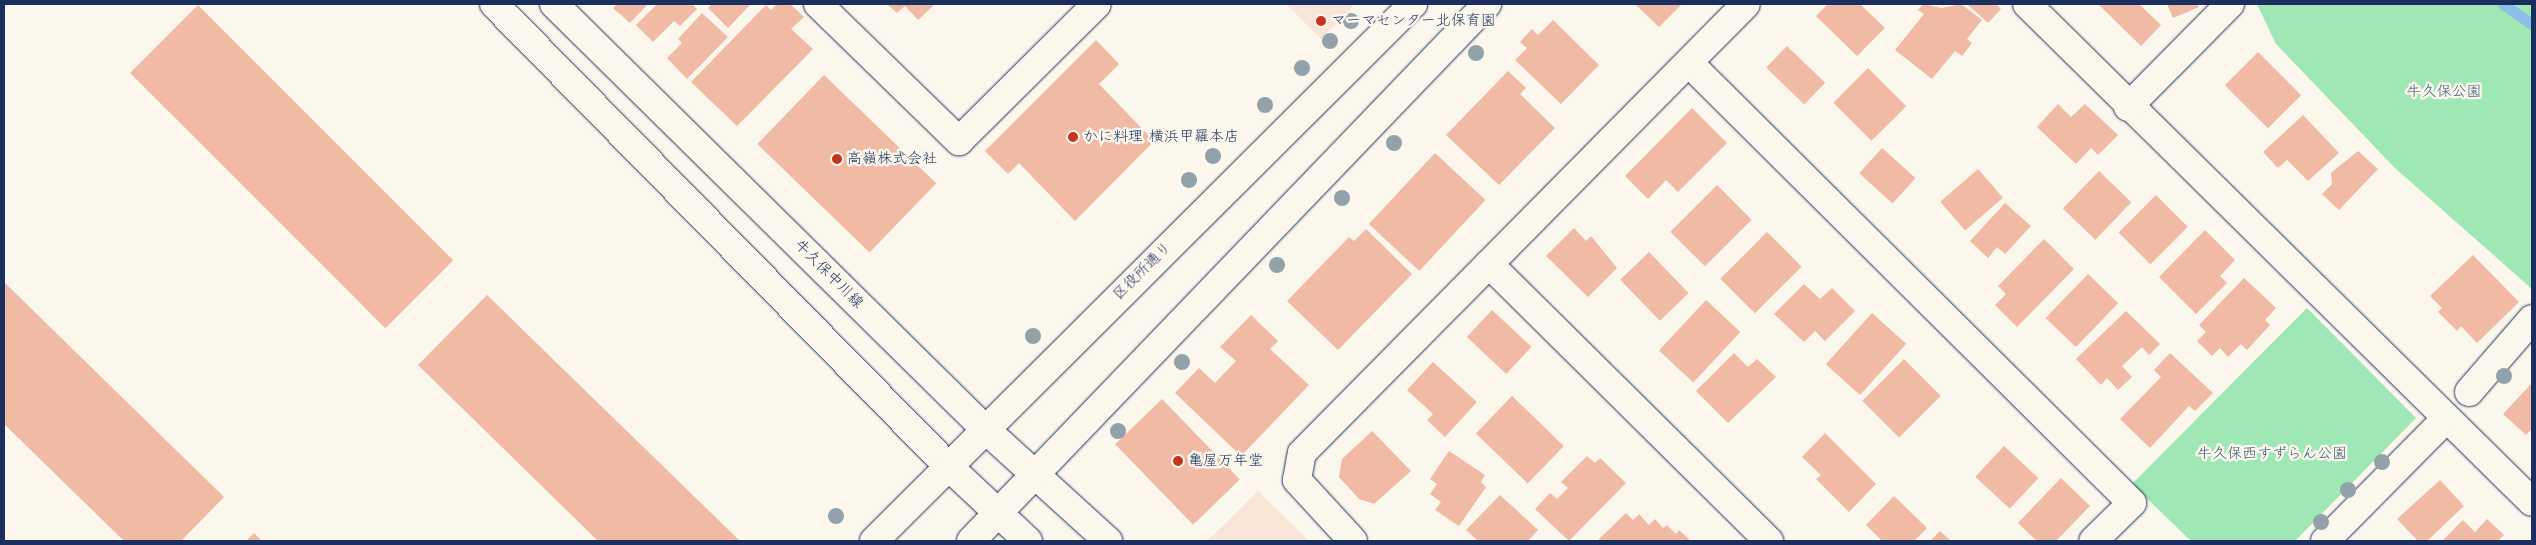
<!DOCTYPE html>
<meta charset="utf-8">
<style>
body{margin:0}
#map{position:relative;width:2536px;height:545px;overflow:hidden;background:#fbf7ec;font-family:"Architects Daughter","Klee One",sans-serif}
div>[style]{position:absolute}
.built>*{inset:0;background:#f8e5d7}
.green>*{inset:0;background:#9fe7b5}
.stream>*{height:11px;margin:-5.5px;padding:0 5.5px;transform-origin:5.5px;border-radius:5.5px;background:#8cbee8}
.building>*{inset:0;background:#f1baa5;transform-origin:0 0}
.roads{filter:drop-shadow(0 0 1px #1b2f5e) drop-shadow(0 0 1px #1b2f5e)}
.minor>*{height:28px;margin:-14px;padding:0 14px;transform-origin:14px;border-radius:14px;background:#fbf7ec}
.trees>*{width:16px;height:16px;margin:-8px;border-radius:50%;background:#92a2aa}
.dots>*{width:14px;height:14px;translate:-50% -50%;box-sizing:border-box;border:2px solid #fbf7ec;border-radius:50%}
span{translate:-50% -50%;white-space:nowrap;text-align:center;line-height:1.15;-webkit-text-stroke:5px #fbf7ec;paint-order:stroke}
.poi-label{font-size:15px;color:#1b2f5e}
.left{translate:0 -50%;text-align:left}
.park-label{font-size:15px;color:#3c5d74}
.street-label{font-size:15px;color:#1b2f5e}
.frame{position:absolute;inset:0;border:5px solid #1b2f5e;pointer-events:none}
</style>
<div id="map">
<div class="built">
<div style="clip-path:polygon(1286px 4px,1355px 4px,1321px 39px)"></div>
<div style="clip-path:polygon(1258px 491px,1309px 541px,1207px 541px)"></div>
</div>
<div class="green">
<div style="clip-path:polygon(2257px 4px,2532px 4px,2532px 289px,2395px 168px,2276px 44px)"></div>
<div style="clip-path:polygon(2307px 308px,2416px 418px,2295px 541px,2191px 541px,2132px 484px)"></div>
</div>
<div class="stream">
<div style="left:2503px;top:4px;width:35px;rotate:35deg"></div>
</div>
<div class="building">
<div style="clip-path:polygon(617px 4px,648px 4px,630px 23px,613px 8px)"></div>
<div style="clip-path:polygon(657px 4px,692px 4px,697px 9px,680px 26px,674px 21px,653px 42px,636px 25px)"></div>
<div style="clip-path:polygon(712px 4px,751px 4px,728px 28px,708px 8px)"></div>
<div style="clip-path:polygon(777px 4px,790px 4px,804px 17px,791px 29px,813px 49px,737px 126px,691px 82px,766px 5px,771px 10px)"></div>
<div style="clip-path:polygon(887px 4px,935px 4px,918px 20px,905px 6px,897px 13px)"></div>
<div style="clip-path:polygon(1635px 4px,1682px 4px,1659px 27px)"></div>
<div style="clip-path:polygon(1828px 4px,1860px 4px,1885px 28px,1857px 56px,1816px 16px)"></div>
<div style="clip-path:polygon(1923px 4px,1942px 8px,1961px 4px,1982px 20px,1967px 39px,1972px 43px,1962px 56px,1955px 51px,1932px 79px,1895px 50px,1924px 14px,1918px 10px)"></div>
<div style="clip-path:polygon(1967px 4px,1996px 4px,2001px 9px,1988px 23px)"></div>
<div style="clip-path:polygon(2098px 4px,2139px 4px,2161px 25px,2141px 46px)"></div>
<div style="clip-path:polygon(2167px 4px,2197px 4px,2199px 7px,2173px 18px)"></div>
<div style="left:198px;top:5px;width:361px;height:96px;rotate:45deg"></div>
<div style="clip-path:polygon(702px 13px,728px 37px,687px 79px,667px 58px,682px 43px,678px 39px)"></div>
<div style="clip-path:polygon(1553px 20px,1599px 65px,1561px 104px,1515px 60px,1527px 48px,1520px 42px,1532px 29px,1538px 35px)"></div>
<div style="clip-path:polygon(1096px 40px,1119px 64px,1099px 84px,1154px 141px,1075px 221px,1019px 163px,1008px 174px,985px 151px)"></div>
<div style="left:1787px;top:46px;width:53px;height:30px;rotate:44deg"></div>
<div style="left:2258px;top:52px;width:61px;height:47px;rotate:45deg"></div>
<div style="left:1868px;top:68px;width:54px;height:49px;rotate:45deg"></div>
<div style="clip-path:polygon(1508px 71px,1526px 88px,1520px 94px,1555px 128px,1499px 185px,1446px 135px)"></div>
<div style="left:824px;top:75px;width:156px;height:96px;rotate:44deg"></div>
<div style="clip-path:polygon(2058px 104px,2071px 117px,2085px 104px,2118px 135px,2098px 155px,2091px 148px,2076px 164px,2037px 127px)"></div>
<div style="clip-path:polygon(1692px 108px,1727px 143px,1678px 192px,1666px 180px,1648px 199px,1625px 176px)"></div>
<div style="clip-path:polygon(2303px 115px,2339px 153px,2308px 181px,2287px 160px,2278px 168px,2263px 152px)"></div>
<div style="left:1882px;top:148px;width:45px;height:34px;rotate:42deg"></div>
<div style="clip-path:polygon(2358px 151px,2378px 169px,2339px 210px,2322px 194px,2332px 184px,2331px 173px)"></div>
<div style="left:1435px;top:153px;width:69px;height:97px;rotate:43deg"></div>
<div style="left:1978px;top:169px;width:38px;height:50px;rotate:49deg"></div>
<div style="left:2099px;top:171px;width:45px;height:52px;rotate:44deg"></div>
<div style="left:1717px;top:185px;width:49px;height:66px;rotate:45deg"></div>
<div style="left:2156px;top:195px;width:45px;height:53px;rotate:45deg"></div>
<div style="clip-path:polygon(2005px 203px,2031px 226px,2005px 254px,1997px 247px,1988px 258px,1970px 241px)"></div>
<div style="clip-path:polygon(1574px 228px,1586px 241px,1591px 236px,1617px 268px,1588px 297px,1546px 256px)"></div>
<div style="clip-path:polygon(1366px 229px,1412px 274px,1338px 350px,1287px 301px,1349px 237px,1354px 241px)"></div>
<div style="clip-path:polygon(2205px 230px,2235px 260px,2220px 276px,2227px 283px,2196px 314px,2159px 277px)"></div>
<div style="left:1767px;top:232px;width:49px;height:66px;rotate:45deg"></div>
<div style="clip-path:polygon(2044px 239px,2074px 269px,2017px 327px,1995px 305px,2006px 294px,1998px 286px)"></div>
<div style="left:1649px;top:252px;width:57px;height:40px;rotate:46deg"></div>
<div style="clip-path:polygon(2473px 255px,2519px 302px,2477px 343px,2461px 326px,2457px 331px,2438px 312px,2442px 308px,2430px 296px)"></div>
<div style="left:2088px;top:274px;width:42px;height:61px;rotate:44deg"></div>
<div style="clip-path:polygon(2244px 278px,2276px 308px,2265px 320px,2270px 325px,2247px 350px,2241px 344px,2228px 357px,2220px 348px,2212px 356px,2197px 341px,2206px 332px,2199px 325px)"></div>
<div style="clip-path:polygon(4px 282px,224px 497px,181px 541px,124px 541px,4px 424px)"></div>
<div style="clip-path:polygon(1804px 284px,1820px 299px,1832px 288px,1855px 311px,1825px 341px,1815px 331px,1804px 342px,1774px 314px)"></div>
<div style="clip-path:polygon(487px 295px,740px 541px,598px 541px,418px 365px)"></div>
<div style="left:1706px;top:300px;width:47px;height:69px;rotate:43deg"></div>
<div style="left:1492px;top:310px;width:54px;height:37px;rotate:43deg"></div>
<div style="clip-path:polygon(2126px 311px,2160px 344px,2149px 355px,2142px 347px,2122px 366px,2132px 377px,2118px 390px,2107px 378px,2101px 385px,2076px 359px)"></div>
<div style="left:1872px;top:313px;width:46px;height:69px;rotate:42deg"></div>
<div style="clip-path:polygon(1251px 315px,1278px 341px,1270px 349px,1309px 385px,1241px 456px,1175px 393px,1199px 368px,1215px 383px,1236px 361px,1220px 347px)"></div>
<div style="clip-path:polygon(1734px 353px,1748px 367px,1757px 359px,1776px 377px,1728px 423px,1696px 391px)"></div>
<div style="clip-path:polygon(2170px 353px,2213px 393px,2195px 411px,2189px 406px,2150px 448px,2120px 419px,2161px 377px,2154px 370px)"></div>
<div style="left:1904px;top:359px;width:52px;height:59px;rotate:45deg"></div>
<div style="clip-path:polygon(1433px 362px,1477px 402px,1445px 437px,1427px 420px,1433px 414px,1407px 390px)"></div>
<div style="clip-path:polygon(2532px 383px,2532px 429px,2526px 435px,2503px 414px)"></div>
<div style="left:1512px;top:396px;width:72px;height:52px;rotate:44deg"></div>
<div style="left:1162px;top:399px;width:112px;height:65px;rotate:46deg"></div>
<div style="clip-path:polygon(1372px 431px,1411px 471px,1374px 504px,1359px 499px,1339px 477px,1342px 459px)"></div>
<div style="clip-path:polygon(1825px 433px,1876px 484px,1849px 512px,1816px 479px,1821px 475px,1802px 457px)"></div>
<div style="left:2004px;top:446px;width:47px;height:42px;rotate:43deg"></div>
<div style="clip-path:polygon(1449px 451px,1485px 475px,1481px 482px,1486px 487px,1459px 526px,1435px 510px,1441px 502px,1430px 494px,1437px 484px,1430px 479px)"></div>
<div style="clip-path:polygon(1587px 456px,1595px 463px,1600px 458px,1626px 483px,1569px 541px,1535px 509px,1550px 493px,1557px 499px,1568px 488px,1561px 482px)"></div>
<div style="clip-path:polygon(2061px 478px,2090px 506px,2056px 541px,2037px 541px,2018px 523px)"></div>
<div style="clip-path:polygon(2440px 480px,2464px 506px,2427px 541px,2418px 541px,2397px 519px)"></div>
<div style="clip-path:polygon(1500px 495px,1538px 530px,1528px 541px,1478px 541px,1466px 530px)"></div>
<div style="clip-path:polygon(1894px 496px,1927px 528px,1914px 541px,1882px 541px,1866px 525px)"></div>
<div style="clip-path:polygon(1626px 513px,1633px 520px,1639px 514px,1649px 525px,1655px 519px,1663px 528px,1667px 525px,1676px 534px,1679px 530px,1691px 541px,1597px 541px)"></div>
<div style="clip-path:polygon(2487px 519px,2504px 535px,2498px 541px,2442px 541px,2463px 520px,2475px 532px)"></div>
<div style="clip-path:polygon(1940px 531px,1951px 541px,1930px 541px)"></div>
<div style="clip-path:polygon(254px 533px,262px 541px,246px 541px)"></div>
</div>
<div class="roads">
<div class="minor">
<div style="left:494px;top:4px;width:646px;rotate:45.5deg"></div>
<div style="left:947px;top:465px;width:111px;rotate:43.2deg"></div>
<div style="left:554px;top:4px;width:604px;rotate:44.6deg"></div>
<div style="left:984px;top:428px;width:168px;rotate:42.3deg"></div>
<div style="left:818px;top:4px;width:197px;rotate:44.2deg"></div>
<div style="left:959px;top:141px;width:194px;rotate:-44.8deg"></div>
<div style="left:2027px;top:4px;width:709px;rotate:44.6deg"></div>
<div style="left:1689px;top:63px;width:624px;rotate:44.81deg"></div>
<div style="left:2132px;top:503px;width:54px;rotate:135.7deg"></div>
<div style="left:2128px;top:107px;width:145px;rotate:-45.3deg"></div>
<div style="left:1489px;top:264px;width:394px;rotate:44.7deg"></div>
<div style="left:2469px;top:392px;width:96px;rotate:-49.2deg"></div>
<div style="left:874px;top:541px;width:761px;rotate:-44.89deg"></div>
<div style="left:971px;top:541px;width:745px;rotate:-46.14deg"></div>
<div style="left:1353px;top:541px;width:83px;rotate:-132.6deg"></div>
<div style="left:1297px;top:480px;width:27px;rotate:-80deg"></div>
<div style="left:1302px;top:453px;width:631px;rotate:-45.32deg"></div>
<div style="left:2325px;top:541px;width:162px;rotate:-45.3deg"></div>
</div>
</div>
<div class="trees">
<div style="left:1351px;top:21px"></div>
<div style="left:1330px;top:41px"></div>
<div style="left:1476px;top:53px"></div>
<div style="left:1302px;top:68px"></div>
<div style="left:1265px;top:105px"></div>
<div style="left:1394px;top:143px"></div>
<div style="left:1213px;top:156px"></div>
<div style="left:1189px;top:180px"></div>
<div style="left:1342px;top:198px"></div>
<div style="left:1277px;top:265px"></div>
<div style="left:1033px;top:336px"></div>
<div style="left:1182px;top:362px"></div>
<div style="left:2504px;top:376px"></div>
<div style="left:1118px;top:431px"></div>
<div style="left:2382px;top:462px"></div>
<div style="left:2348px;top:490px"></div>
<div style="left:836px;top:516px"></div>
<div style="left:2321px;top:522px"></div>
</div>
<div class="dots">
<div style="left:1321px;top:21px;background:#c8321e"></div>
<div style="left:1073px;top:137px;background:#c8321e"></div>
<div style="left:837px;top:159px;background:#c8321e"></div>
<div style="left:1178px;top:461px;background:#c8321e"></div>
</div>
<div class="poi-label">
<span class="left" style="left:1331px;top:21px">マーマセンター北保育園</span>
<span class="left" style="left:1083px;top:137px">かに料理 横浜甲羅本店</span>
<span class="left" style="left:847px;top:159px">高嶺株式会社</span>
<span class="left" style="left:1188px;top:461px">亀屋万年堂</span>
</div>
<div class="park-label">
<span style="left:2444px;top:92px">牛久保公園</span>
<span style="left:2272px;top:454px">牛久保西すずらん公園</span>
</div>
<div class="street-label">
<span style="left:1142px;top:271px;rotate:-45deg">区役所通り</span>
<span style="left:829px;top:274px;rotate:45deg">牛久保中川線</span>
</div>
<div class="frame"></div>
</div>
